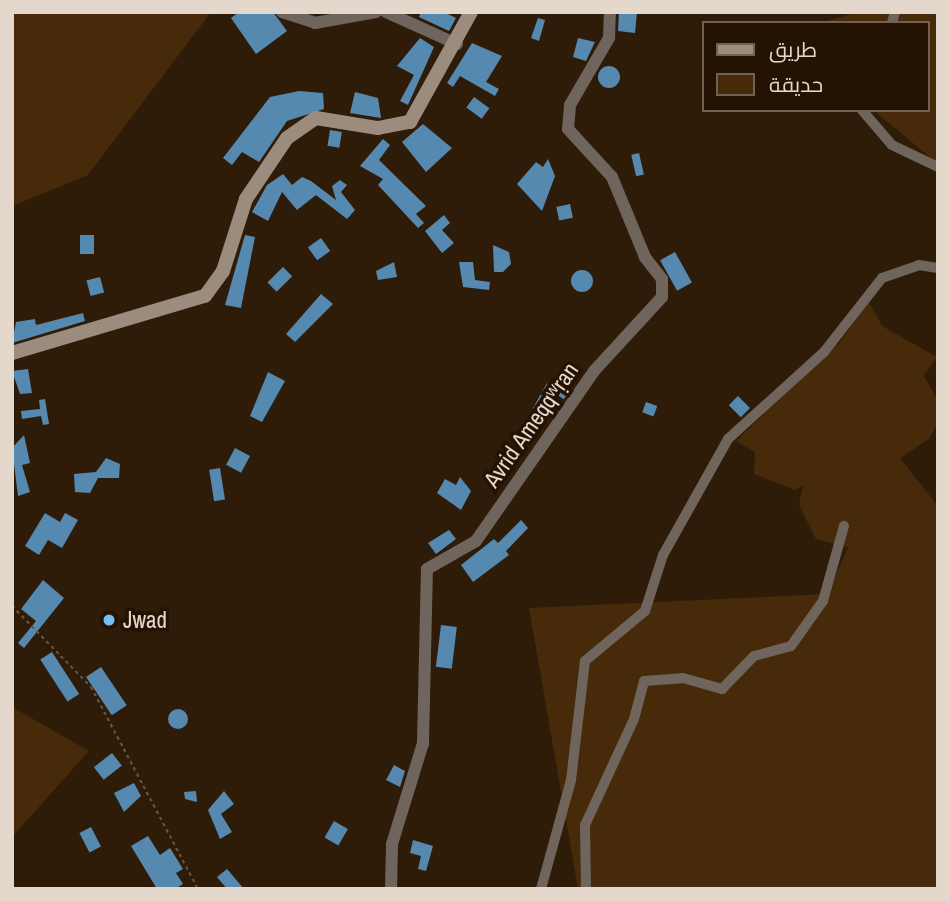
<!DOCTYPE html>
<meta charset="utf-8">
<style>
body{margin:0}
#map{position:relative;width:950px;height:901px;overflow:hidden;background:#2e1c09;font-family:"Archivo Narrow",Cairo,sans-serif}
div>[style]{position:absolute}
.green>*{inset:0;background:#462a0a}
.building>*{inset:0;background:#5589af;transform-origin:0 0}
.round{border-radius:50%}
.path>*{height:2px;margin-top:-1px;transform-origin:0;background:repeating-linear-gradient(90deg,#675746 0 3.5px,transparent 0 7px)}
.minor>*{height:10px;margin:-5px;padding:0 5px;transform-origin:5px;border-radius:5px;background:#6f655c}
.tertiary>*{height:12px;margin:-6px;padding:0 6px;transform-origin:6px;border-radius:6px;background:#6f655c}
.secondary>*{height:14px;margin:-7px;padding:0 7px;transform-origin:7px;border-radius:7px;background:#9c8c7e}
.dots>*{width:19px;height:19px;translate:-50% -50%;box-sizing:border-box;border:4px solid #241302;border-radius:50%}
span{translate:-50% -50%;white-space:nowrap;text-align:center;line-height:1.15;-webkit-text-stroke:7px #241302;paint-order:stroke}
.street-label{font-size:23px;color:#e4d7cc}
.poi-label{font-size:23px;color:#e4d7cc}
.left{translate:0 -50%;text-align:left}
.frame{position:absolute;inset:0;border:14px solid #e4d7cc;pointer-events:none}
.legend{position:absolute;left:702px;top:21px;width:228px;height:91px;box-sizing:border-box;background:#241302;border:2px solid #716153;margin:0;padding:9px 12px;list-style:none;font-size:21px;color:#e4d7cc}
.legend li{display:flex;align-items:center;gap:14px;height:35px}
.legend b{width:35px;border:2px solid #716153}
</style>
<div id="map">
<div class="green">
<div style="clip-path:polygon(12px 12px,211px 12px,88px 175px,12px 206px)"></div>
<div style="clip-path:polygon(858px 12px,938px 12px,938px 164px,873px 110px,927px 110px,927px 23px,820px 23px)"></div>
<div style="clip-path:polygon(869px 302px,882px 326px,937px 357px,924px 376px,938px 401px,938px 422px,929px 439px,900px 458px,938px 506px,938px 889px,578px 889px,529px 608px,828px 594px,848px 547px,816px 539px,799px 505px,803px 485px,795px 490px,754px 474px,755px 452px,736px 441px,839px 343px)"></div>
<div style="clip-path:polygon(12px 707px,89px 751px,12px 837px)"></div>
</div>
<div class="building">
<div style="clip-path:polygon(239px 12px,273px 12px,287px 31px,256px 54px,231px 18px)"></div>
<div style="clip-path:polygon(421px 12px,444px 12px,456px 18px,449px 31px,419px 17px)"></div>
<div style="clip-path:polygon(619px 12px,637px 12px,635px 33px,618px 31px)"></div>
<div style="clip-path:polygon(538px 18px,545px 20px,539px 41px,531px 38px)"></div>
<div style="clip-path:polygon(420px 38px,434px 47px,408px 105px,400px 101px,414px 75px,397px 66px)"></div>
<div style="clip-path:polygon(578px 38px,595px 42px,586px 61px,573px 57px)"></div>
<div style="clip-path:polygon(472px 43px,502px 56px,486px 82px,499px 89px,495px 96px,460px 76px,453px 87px,447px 83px)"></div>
<div class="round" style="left:598px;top:66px;width:22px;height:22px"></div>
<div style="clip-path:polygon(299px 91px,323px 93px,324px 109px,287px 121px,259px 162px,242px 152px,232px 165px,223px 158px,270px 97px)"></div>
<div style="clip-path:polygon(355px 92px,378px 98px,381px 118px,350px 113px)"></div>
<div style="left:474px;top:97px;width:19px;height:13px;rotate:36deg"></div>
<div style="clip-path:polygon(423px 124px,452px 148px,426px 172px,402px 142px)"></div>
<div style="left:330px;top:130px;width:12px;height:16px;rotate:9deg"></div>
<div style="clip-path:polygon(383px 139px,390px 145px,379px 160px,426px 206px,416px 214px,424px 223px,418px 228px,378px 185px,383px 179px,360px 166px)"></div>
<div style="left:639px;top:153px;width:22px;height:8px;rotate:77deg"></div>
<div style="clip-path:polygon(548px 159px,555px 176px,542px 211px,517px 184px,536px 162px,543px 167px)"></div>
<div style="clip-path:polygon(283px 174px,292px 185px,302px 177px,311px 181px,336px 200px,332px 186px,340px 180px,347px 185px,341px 192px,355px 210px,347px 219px,316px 195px,297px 210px,282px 192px,268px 221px,252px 212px,267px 185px)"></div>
<div style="left:570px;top:204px;width:14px;height:14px;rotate:78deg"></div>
<div style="clip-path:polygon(444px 215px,450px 223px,442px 230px,454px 243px,442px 253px,425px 231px)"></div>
<div style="left:80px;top:235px;width:14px;height:19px"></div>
<div style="clip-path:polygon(245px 235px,255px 237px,241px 308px,225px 305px)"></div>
<div style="left:321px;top:238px;width:16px;height:16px;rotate:55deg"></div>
<div style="clip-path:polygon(493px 245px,509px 252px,511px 264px,503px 272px,494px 272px)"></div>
<div style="left:675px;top:252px;width:35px;height:17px;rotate:61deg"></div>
<div style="clip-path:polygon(394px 262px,397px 277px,378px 280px,376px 271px)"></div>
<div style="clip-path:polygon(459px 262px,473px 262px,475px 280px,490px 282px,489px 290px,463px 287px)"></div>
<div style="left:283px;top:267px;width:13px;height:22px;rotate:45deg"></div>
<div class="round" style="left:571px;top:270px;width:22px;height:22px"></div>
<div style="left:100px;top:277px;width:16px;height:14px;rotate:75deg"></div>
<div style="clip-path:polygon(321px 294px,333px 304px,295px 342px,286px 334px)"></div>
<div style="clip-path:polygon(83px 313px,85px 321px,12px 343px,16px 322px,35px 319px,36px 325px)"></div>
<div style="clip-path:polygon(28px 369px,32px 393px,20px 394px,12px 371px)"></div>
<div style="clip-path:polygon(268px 372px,285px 381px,262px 422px,250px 416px)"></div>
<div style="clip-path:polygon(547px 383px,557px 400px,548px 417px,533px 408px)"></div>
<div style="left:561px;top:386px;width:10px;height:9px;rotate:37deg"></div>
<div style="left:738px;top:396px;width:17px;height:13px;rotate:45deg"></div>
<div style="clip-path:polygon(45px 399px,49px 424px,43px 425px,41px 416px,22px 419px,21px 411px,40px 409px,39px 400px)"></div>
<div style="left:646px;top:402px;width:12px;height:11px;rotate:20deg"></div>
<div style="clip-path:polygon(24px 435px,30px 463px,22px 465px,30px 492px,18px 496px,12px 448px)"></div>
<div style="left:235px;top:448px;width:17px;height:19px;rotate:28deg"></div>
<div style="clip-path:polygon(106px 458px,120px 464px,119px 478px,98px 478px,90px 493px,75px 492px,74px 474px,96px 472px)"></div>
<div style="left:220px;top:468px;width:32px;height:11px;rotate:81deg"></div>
<div style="clip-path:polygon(460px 477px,471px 491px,461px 510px,437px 493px,445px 479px,456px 485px)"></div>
<div style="clip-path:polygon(45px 513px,60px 522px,65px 513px,78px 520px,62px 548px,48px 540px,39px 555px,25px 546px)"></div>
<div style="clip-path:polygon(521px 520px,528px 528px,506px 551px,509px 555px,473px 582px,461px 565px,494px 539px,498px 543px)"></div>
<div style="clip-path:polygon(449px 530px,456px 539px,436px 554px,428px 543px)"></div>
<div style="clip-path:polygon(43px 580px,64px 598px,24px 648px,18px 643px,36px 621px,21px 609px)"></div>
<div style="left:441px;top:625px;width:16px;height:42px;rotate:7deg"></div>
<div style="left:52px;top:652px;width:50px;height:14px;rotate:57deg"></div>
<div style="left:101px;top:667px;width:46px;height:18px;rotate:56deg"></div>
<div class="round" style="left:168px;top:709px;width:20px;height:20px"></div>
<div style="left:112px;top:753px;width:16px;height:23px;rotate:52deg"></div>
<div style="clip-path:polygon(394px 765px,405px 771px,400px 787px,386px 780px)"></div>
<div style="clip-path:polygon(134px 783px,141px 796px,124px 812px,114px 793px)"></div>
<div style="clip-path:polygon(196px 791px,197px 802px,185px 799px,184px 792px)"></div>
<div style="clip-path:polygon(224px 791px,234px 804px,221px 814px,232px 832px,220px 839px,208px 810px)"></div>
<div style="left:334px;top:821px;width:16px;height:19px;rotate:30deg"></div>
<div style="left:91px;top:827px;width:22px;height:13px;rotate:63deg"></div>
<div style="clip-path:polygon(148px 836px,160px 855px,170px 848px,183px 869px,176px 873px,183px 884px,175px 889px,157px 889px,131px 846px)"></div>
<div style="clip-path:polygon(413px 840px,433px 846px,426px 871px,418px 869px,421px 856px,410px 853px)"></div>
<div style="clip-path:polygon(227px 869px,244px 889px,227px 889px,217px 877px)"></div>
</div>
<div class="path">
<div style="left:12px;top:606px;width:113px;rotate:45.7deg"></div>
<div style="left:91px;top:687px;width:229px;rotate:62.1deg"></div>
</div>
<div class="minor">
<div style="left:892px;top:23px;width:11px;rotate:-75deg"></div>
<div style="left:862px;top:110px;width:46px;rotate:49.4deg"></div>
<div style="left:892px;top:145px;width:51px;rotate:25.6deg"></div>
<div style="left:541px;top:889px;width:113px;rotate:-74.6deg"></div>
<div style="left:571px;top:780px;width:120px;rotate:-83.3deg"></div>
<div style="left:585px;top:661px;width:78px;rotate:-39.8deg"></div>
<div style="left:645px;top:611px;width:59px;rotate:-72.2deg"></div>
<div style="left:663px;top:555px;width:133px;rotate:-60.7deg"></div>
<div style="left:728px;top:439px;width:130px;rotate:-42.2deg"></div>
<div style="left:824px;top:352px;width:94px;rotate:-51.9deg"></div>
<div style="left:882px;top:278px;width:39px;rotate:-19deg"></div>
<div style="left:919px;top:265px;width:19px;rotate:9deg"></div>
<div style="left:586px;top:889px;width:64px;rotate:-90.9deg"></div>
<div style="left:585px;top:825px;width:117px;rotate:-65.2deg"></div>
<div style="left:634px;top:719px;width:39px;rotate:-75deg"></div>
<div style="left:644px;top:681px;width:39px;rotate:-4deg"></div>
<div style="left:683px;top:678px;width:41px;rotate:15.8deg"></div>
<div style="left:722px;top:689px;width:46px;rotate:-45.9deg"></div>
<div style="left:754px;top:656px;width:38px;rotate:-15deg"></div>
<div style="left:791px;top:646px;width:55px;rotate:-54.6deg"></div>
<div style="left:823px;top:601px;width:78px;rotate:-74.4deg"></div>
</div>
<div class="tertiary">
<div style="left:282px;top:12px;width:35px;rotate:18deg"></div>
<div style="left:315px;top:23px;width:62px;rotate:-10.2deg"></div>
<div style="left:386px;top:12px;width:78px;rotate:24.3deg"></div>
<div style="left:391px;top:889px;width:45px;rotate:-88.7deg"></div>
<div style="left:392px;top:844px;width:106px;rotate:-72.9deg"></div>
<div style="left:423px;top:743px;width:174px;rotate:-88.7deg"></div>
<div style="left:427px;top:569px;width:56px;rotate:-29.7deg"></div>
<div style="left:476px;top:541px;width:207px;rotate:-55.2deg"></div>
<div style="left:594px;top:371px;width:100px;rotate:-47.4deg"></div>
<div style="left:662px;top:297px;width:18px;rotate:-90deg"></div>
<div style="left:662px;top:279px;width:28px;rotate:-128deg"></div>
<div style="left:645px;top:257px;width:87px;rotate:-112.4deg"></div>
<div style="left:612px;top:177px;width:65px;rotate:-132.5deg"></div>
<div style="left:568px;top:129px;width:24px;rotate:-85deg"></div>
<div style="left:570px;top:105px;width:78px;rotate:-59.8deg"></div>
<div style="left:609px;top:38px;width:26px;rotate:-88deg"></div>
</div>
<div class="secondary">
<div style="left:12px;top:353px;width:201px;rotate:-16.5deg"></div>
<div style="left:205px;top:296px;width:31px;rotate:-54deg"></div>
<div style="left:223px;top:271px;width:76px;rotate:-72.3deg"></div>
<div style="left:246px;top:199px;width:73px;rotate:-56.1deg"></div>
<div style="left:287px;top:138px;width:35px;rotate:-35deg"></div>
<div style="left:316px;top:118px;width:63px;rotate:9.2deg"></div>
<div style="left:378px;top:128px;width:33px;rotate:-11deg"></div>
<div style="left:410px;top:122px;width:126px;rotate:-61deg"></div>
</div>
<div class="dots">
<div style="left:109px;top:620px;background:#74c0f6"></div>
</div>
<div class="street-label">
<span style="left:531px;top:425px;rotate:-55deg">Avrid Ameqqʷṛan</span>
</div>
<div class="poi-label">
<span class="left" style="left:123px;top:620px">Jwad</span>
</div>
<div class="frame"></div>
<ul class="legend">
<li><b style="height:9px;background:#9c8c7e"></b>طريق</li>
<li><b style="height:19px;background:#462a0a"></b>حديقة</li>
</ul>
</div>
